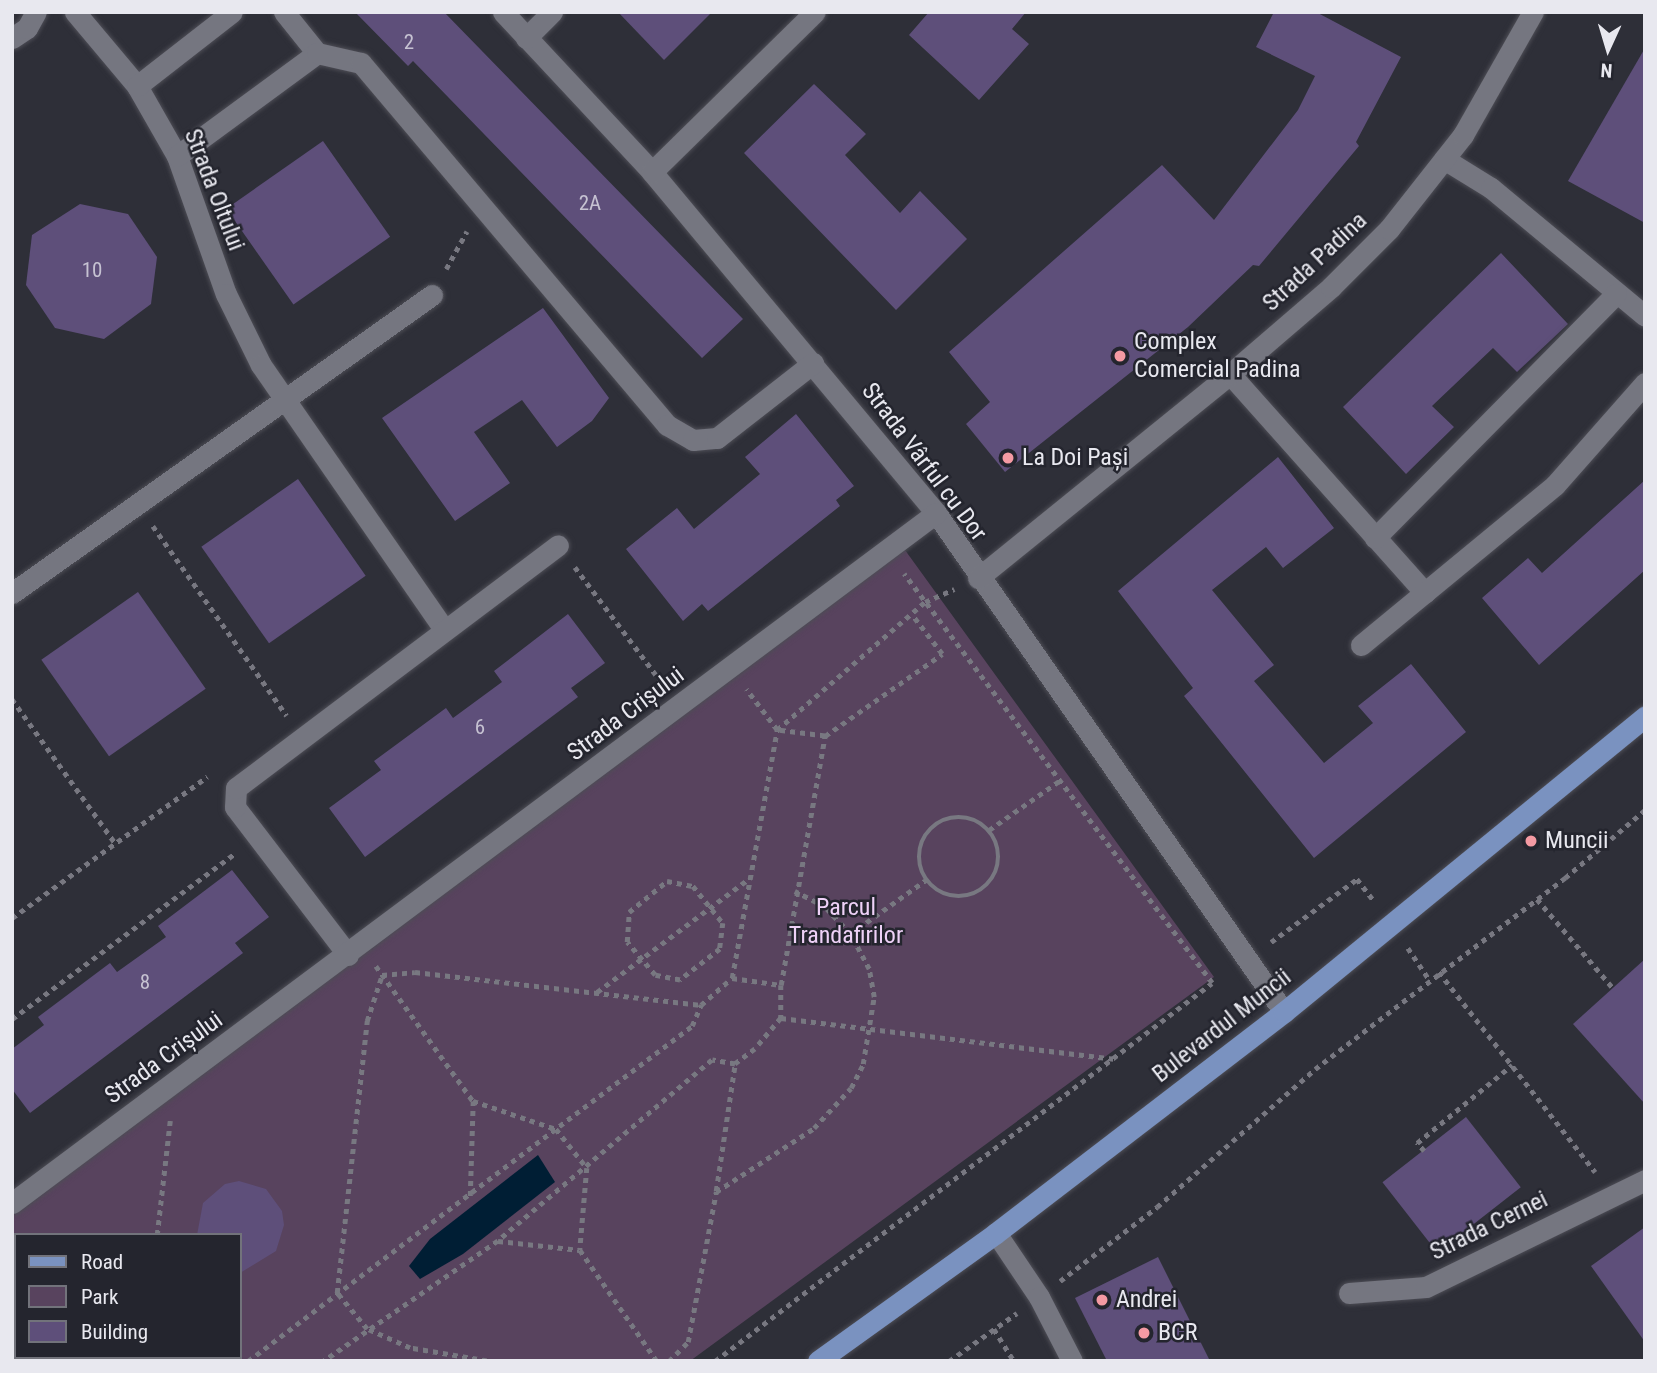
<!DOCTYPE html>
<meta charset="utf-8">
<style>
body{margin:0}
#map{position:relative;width:1657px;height:1373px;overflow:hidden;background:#2e2f38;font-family:"Roboto Condensed",sans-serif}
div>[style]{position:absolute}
.green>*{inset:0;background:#58435e}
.water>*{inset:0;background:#001e34}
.building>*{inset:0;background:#5e4f7a;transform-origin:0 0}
.path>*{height:4.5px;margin-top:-2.25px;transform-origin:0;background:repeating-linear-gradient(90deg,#787881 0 5px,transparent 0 10px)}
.path>.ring{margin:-2.25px;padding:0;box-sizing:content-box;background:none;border:4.5px solid #787881;border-radius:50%}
.roads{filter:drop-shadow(0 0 2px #4d4d55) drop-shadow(0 0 2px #4d4d55)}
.minor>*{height:21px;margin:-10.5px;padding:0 10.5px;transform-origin:10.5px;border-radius:10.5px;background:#757680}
.major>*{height:21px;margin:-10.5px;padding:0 10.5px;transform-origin:10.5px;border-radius:10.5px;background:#7a92c0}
.dots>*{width:19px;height:19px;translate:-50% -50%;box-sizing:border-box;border:4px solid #24252e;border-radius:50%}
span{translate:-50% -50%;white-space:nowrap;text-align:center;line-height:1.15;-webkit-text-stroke:5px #24252e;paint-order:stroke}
.number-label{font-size:21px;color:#c6c2d2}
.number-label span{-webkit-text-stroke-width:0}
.street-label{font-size:24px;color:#e8e8ef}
.poi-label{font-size:24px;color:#e8e8ef}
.left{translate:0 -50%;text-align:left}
.park-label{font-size:24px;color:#eed1f7}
.frame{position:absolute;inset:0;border:14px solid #e8e8ef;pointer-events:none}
.legend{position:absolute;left:14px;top:1233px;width:228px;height:126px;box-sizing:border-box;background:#24252e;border:2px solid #72737b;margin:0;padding:9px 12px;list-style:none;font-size:21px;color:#e8e8ef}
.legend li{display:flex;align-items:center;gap:14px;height:35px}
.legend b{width:35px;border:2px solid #72737b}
.north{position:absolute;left:1573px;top:14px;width:70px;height:70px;-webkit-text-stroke:5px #24252e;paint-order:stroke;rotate:184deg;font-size:19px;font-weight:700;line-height:28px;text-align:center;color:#e8e8ef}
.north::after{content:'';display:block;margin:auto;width:24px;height:32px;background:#e8e8ef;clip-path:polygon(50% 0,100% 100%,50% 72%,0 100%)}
</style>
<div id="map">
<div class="green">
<div style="clip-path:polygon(evenodd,905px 550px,1214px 977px,690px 1361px,12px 1361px,12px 1214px,905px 550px,16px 1235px,240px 1235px,240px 1357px,16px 1357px,16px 1235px)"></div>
</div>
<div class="water">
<div style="clip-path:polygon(538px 1155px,555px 1182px,463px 1254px,420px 1279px,409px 1266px,430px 1239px)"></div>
</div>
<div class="building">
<div style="clip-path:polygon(355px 12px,444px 12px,743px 319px,702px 358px,413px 61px,408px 66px)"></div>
<div style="clip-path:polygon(618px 12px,712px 12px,664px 60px)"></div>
<div style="clip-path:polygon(929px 12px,1026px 12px,1012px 29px,1029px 44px,979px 100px,909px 35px)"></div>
<div style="clip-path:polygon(1274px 12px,1316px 12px,1401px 57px,1356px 142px,1359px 146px,1259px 266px,1253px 265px,1188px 327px,1005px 472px,966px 424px,990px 402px,949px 352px,1162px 165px,1214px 220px,1298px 110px,1315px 76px,1256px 47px)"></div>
<div style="clip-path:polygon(1645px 48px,1645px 223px,1568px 181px)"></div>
<div style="clip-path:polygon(814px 84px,866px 134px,845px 155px,900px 213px,920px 191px,967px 239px,896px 310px,744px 153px)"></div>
<div style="left:323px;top:141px;width:117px;height:118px;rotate:55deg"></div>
<div style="clip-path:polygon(80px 204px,128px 214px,157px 257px,151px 304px,104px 339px,55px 328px,26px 285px,32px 235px)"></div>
<div style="clip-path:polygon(1501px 253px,1568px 324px,1517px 372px,1493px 348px,1432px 406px,1454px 427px,1406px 474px,1343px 407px)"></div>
<div style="clip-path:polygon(543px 308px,609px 398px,592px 421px,557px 447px,522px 400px,474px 432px,510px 483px,455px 521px,382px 418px)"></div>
<div style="clip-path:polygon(796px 414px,854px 486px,836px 500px,840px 506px,708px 611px,702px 604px,683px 621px,626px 549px,677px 508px,694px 529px,760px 474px,745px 457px)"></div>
<div style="clip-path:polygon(1278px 457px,1334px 528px,1283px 568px,1266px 547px,1212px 590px,1274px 665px,1254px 681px,1324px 763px,1373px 723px,1358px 706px,1411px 664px,1466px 732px,1314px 858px,1184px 696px,1193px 688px,1118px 591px)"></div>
<div style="left:298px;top:479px;width:118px;height:118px;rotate:55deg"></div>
<div style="clip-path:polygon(1645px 480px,1645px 570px,1539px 665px,1482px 598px,1528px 558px,1542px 573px)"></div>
<div style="left:138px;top:592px;width:118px;height:118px;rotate:55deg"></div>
<div style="clip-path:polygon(568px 614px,605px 663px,571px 688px,578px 697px,365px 857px,329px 808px,381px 770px,374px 761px,446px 708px,453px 718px,502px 682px,494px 671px)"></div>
<div style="clip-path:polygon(232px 870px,269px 917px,235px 943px,243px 953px,30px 1113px,12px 1089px,12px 1049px,44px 1025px,38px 1017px,110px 963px,117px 972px,166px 937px,158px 926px)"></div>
<div style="clip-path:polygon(1645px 959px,1645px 1104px,1573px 1024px)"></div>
<div style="left:1466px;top:1117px;width:89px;height:106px;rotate:52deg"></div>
<div style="clip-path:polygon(239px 1181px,266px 1189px,282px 1211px,284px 1225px,276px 1251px,240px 1273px,240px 1235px,197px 1235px,203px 1203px,225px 1184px)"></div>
<div style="clip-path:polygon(1645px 1227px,1645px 1342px,1591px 1266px)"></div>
<div style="clip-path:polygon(1158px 1257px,1210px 1361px,1107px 1361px,1075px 1298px)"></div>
</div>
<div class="path">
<div style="left:446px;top:269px;width:43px;rotate:-61.1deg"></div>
<div style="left:153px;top:526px;width:232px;rotate:54.8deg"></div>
<div style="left:575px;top:567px;width:145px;rotate:53.1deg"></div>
<div style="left:12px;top:699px;width:177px;rotate:54.4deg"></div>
<div style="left:825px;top:736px;width:143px;rotate:-35deg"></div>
<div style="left:942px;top:654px;width:49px;rotate:-127.6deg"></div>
<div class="ring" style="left:919px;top:817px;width:75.5px;height:75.5px"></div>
<div style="left:989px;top:830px;width:89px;rotate:-34.9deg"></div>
<div style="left:667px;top:881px;width:26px;rotate:11deg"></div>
<div style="left:693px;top:886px;width:48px;rotate:51deg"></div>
<div style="left:723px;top:923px;width:26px;rotate:97deg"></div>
<div style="left:720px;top:949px;width:51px;rotate:142.2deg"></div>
<div style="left:680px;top:980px;width:25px;rotate:-169deg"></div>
<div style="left:655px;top:975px;width:43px;rotate:-130.3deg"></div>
<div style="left:627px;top:942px;width:30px;rotate:-86deg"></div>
<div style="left:629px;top:912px;width:49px;rotate:-39.2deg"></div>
<div style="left:1537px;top:899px;width:117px;rotate:49.5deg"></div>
<div style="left:12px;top:918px;width:241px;rotate:-35.9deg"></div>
<div style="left:850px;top:934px;width:93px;rotate:-35.4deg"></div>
<div style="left:1271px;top:942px;width:107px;rotate:-36.2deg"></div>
<div style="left:1357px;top:879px;width:28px;rotate:52deg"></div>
<div style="left:1408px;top:948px;width:37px;rotate:56deg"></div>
<div style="left:376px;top:966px;width:166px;rotate:54.3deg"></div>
<div style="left:1439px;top:972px;width:254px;rotate:52deg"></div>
<div style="left:732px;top:978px;width:252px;rotate:-79.7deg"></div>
<div style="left:777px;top:730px;width:51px;rotate:-127.1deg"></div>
<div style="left:781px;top:985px;width:253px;rotate:-80deg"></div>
<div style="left:825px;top:736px;width:48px;rotate:-172.9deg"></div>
<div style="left:777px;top:730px;width:196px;rotate:-40.9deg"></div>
<div style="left:925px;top:602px;width:32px;rotate:-24deg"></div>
<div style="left:597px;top:992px;width:191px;rotate:-36.7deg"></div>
<div style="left:781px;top:1018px;width:335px;rotate:7deg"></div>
<div style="left:12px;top:1019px;width:277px;rotate:-36.6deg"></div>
<div style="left:1424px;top:1151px;width:11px;rotate:-131deg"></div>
<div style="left:1417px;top:1143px;width:123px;rotate:-39.4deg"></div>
<div style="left:716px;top:1191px;width:128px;rotate:-81.5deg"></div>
<div style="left:470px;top:1196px;width:95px;rotate:-88.2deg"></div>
<div style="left:473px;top:1101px;width:88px;rotate:18.6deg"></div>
<div style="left:556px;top:1129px;width:50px;rotate:51.5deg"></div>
<div style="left:587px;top:1168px;width:82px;rotate:94.9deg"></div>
<div style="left:580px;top:1250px;width:135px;rotate:55.3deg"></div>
<div style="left:157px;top:1235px;width:115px;rotate:-83.5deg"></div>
<div style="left:498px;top:1241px;width:82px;rotate:6.3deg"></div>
<div style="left:1060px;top:1281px;width:122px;rotate:-37.3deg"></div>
<div style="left:1157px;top:1207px;width:210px;rotate:-41.1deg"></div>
<div style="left:1315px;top:1069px;width:315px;rotate:-37.4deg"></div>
<div style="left:1565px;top:878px;width:105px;rotate:-40.4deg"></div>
<div style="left:994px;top:1329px;width:38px;rotate:58deg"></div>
<div style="left:177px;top:1357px;width:4px;rotate:63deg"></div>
<div style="left:81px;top:1361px;width:6px;rotate:-39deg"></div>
<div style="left:248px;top:1361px;width:556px;rotate:-37.03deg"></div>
<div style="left:692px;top:1026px;width:23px;rotate:-67deg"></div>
<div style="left:701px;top:1005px;width:41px;rotate:-41.1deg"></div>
<div style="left:732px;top:978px;width:49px;rotate:8.1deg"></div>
<div style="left:781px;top:985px;width:33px;rotate:90deg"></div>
<div style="left:781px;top:1018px;width:40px;rotate:130deg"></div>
<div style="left:755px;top:1049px;width:25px;rotate:143deg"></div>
<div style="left:735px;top:1064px;width:23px;rotate:-170deg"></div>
<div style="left:712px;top:1060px;width:280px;rotate:139.8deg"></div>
<div style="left:498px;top:1241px;width:211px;rotate:145.4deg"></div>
<div style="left:487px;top:1361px;width:78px;rotate:-170.4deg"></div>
<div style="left:410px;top:1348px;width:47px;rotate:-156.2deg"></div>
<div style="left:367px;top:1329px;width:47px;rotate:-129.8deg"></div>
<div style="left:337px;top:1293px;width:274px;rotate:-83.7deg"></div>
<div style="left:367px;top:1021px;width:48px;rotate:-71.9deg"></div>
<div style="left:382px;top:975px;width:33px;rotate:-5deg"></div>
<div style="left:415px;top:972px;width:288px;rotate:6.6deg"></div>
<div style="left:669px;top:1361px;width:27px;rotate:-45deg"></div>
<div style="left:688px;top:1342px;width:153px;rotate:-79.4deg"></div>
<div style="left:716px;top:1192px;width:117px;rotate:-33.1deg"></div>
<div style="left:814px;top:1128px;width:54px;rotate:-47.2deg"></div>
<div style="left:851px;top:1088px;width:27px;rotate:-63deg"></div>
<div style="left:863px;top:1064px;width:68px;rotate:-80.7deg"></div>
<div style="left:874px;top:997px;width:28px;rotate:-100deg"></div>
<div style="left:869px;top:969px;width:40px;rotate:-118deg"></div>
<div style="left:850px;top:934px;width:37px;rotate:-133deg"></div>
<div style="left:825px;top:907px;width:34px;rotate:-153deg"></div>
<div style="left:715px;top:1361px;width:624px;rotate:-37.26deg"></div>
<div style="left:1212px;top:983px;width:512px;rotate:-126.98deg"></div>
<div style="left:949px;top:1361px;width:83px;rotate:-35.2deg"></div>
</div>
<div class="roads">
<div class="minor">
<div style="left:75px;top:12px;width:97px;rotate:50deg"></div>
<div style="left:137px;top:86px;width:81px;rotate:60.3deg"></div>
<div style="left:177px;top:156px;width:146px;rotate:70.5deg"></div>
<div style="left:226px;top:294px;width:79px;rotate:63.8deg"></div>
<div style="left:261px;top:365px;width:321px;rotate:55.3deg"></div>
<div style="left:284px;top:12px;width:53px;rotate:51.2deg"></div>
<div style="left:503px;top:12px;width:219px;rotate:47deg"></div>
<div style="left:652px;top:172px;width:444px;rotate:50.2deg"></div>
<div style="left:936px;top:513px;width:608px;rotate:55.11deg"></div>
<div style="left:12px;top:38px;width:18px;rotate:-34deg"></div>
<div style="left:27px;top:28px;width:18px;rotate:-61deg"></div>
<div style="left:526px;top:38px;width:37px;rotate:-45deg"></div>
<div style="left:137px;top:86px;width:120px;rotate:-37.9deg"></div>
<div style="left:177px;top:156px;width:174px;rotate:-36.3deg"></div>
<div style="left:317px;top:53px;width:45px;rotate:12.8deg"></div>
<div style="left:361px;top:63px;width:474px;rotate:49.8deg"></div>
<div style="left:667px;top:425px;width:30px;rotate:30deg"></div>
<div style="left:693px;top:440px;width:24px;rotate:-5deg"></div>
<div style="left:717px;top:438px;width:122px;rotate:-38deg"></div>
<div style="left:1444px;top:159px;width:55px;rotate:31.7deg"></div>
<div style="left:1491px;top:188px;width:200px;rotate:39.7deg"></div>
<div style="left:652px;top:172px;width:228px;rotate:-44.5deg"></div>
<div style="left:1230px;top:374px;width:293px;rotate:48.3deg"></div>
<div style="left:1375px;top:538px;width:343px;rotate:-45.4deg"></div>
<div style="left:978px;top:578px;width:324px;rotate:-39deg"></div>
<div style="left:1230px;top:374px;width:133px;rotate:-40.7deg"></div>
<div style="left:1331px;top:287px;width:82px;rotate:-45deg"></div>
<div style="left:1389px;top:229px;width:120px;rotate:-51.8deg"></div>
<div style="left:1463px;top:135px;width:142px;rotate:-60.4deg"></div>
<div style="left:12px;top:593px;width:515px;rotate:-35.36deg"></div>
<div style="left:1361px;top:645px;width:251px;rotate:-39.5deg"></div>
<div style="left:1555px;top:485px;width:136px;rotate:-48.6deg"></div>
<div style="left:348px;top:955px;width:186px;rotate:-127.4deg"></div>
<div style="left:235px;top:807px;width:19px;rotate:-87deg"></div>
<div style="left:236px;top:788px;width:403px;rotate:-37deg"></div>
<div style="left:12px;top:1203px;width:1153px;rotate:-36.75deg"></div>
<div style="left:996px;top:1233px;width:77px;rotate:56.1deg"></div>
<div style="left:1039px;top:1297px;width:72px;rotate:62.7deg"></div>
<div style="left:1349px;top:1293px;width:77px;rotate:-4.5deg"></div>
<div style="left:1426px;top:1287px;width:244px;rotate:-26deg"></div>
</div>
<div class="major">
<div style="left:818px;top:1361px;width:219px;rotate:-35.7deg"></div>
<div style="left:996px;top:1233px;width:363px;rotate:-37.5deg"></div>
<div style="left:1284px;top:1012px;width:467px;rotate:-39.3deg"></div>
</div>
</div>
<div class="dots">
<div style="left:1120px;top:356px;background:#f49aa3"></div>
<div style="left:1008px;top:458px;background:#f49aa3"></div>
<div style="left:1531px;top:841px;background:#f49aa3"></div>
<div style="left:1102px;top:1300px;background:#f49aa3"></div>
<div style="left:1144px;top:1333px;background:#f49aa3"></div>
</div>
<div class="number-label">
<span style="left:409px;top:42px">2</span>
<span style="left:590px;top:203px">2A</span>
<span style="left:92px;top:270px">10</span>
<span style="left:480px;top:727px">6</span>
<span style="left:145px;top:982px">8</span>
</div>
<div class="street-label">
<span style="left:214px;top:190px;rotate:69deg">Strada Oltului</span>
<span style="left:1315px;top:262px;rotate:-43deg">Strada Padina</span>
<span style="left:924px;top:462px;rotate:53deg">Strada Vârful cu Dor</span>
<span style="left:626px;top:714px;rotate:-37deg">Strada Crișului</span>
<span style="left:1222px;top:1026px;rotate:-38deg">Bulevardul Muncii</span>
<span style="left:164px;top:1058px;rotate:-36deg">Strada Crișului</span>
<span style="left:1489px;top:1226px;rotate:-26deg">Strada Cernei</span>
</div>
<div class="poi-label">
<span class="left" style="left:1134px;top:356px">Complex<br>Comercial Padina</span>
<span class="left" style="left:1022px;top:458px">La Doi Pași</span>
<span class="left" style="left:1545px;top:841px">Muncii</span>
<span class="left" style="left:1116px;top:1300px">Andrei</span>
<span class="left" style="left:1158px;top:1333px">BCR</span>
</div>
<div class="park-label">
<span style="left:846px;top:922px">Parcul<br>Trandafirilor</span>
</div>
<div class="frame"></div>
<ul class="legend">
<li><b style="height:9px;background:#7a92c0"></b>Road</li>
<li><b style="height:19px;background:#58435e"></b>Park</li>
<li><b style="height:19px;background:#5e4f7a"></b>Building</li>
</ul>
<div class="north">N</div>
</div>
